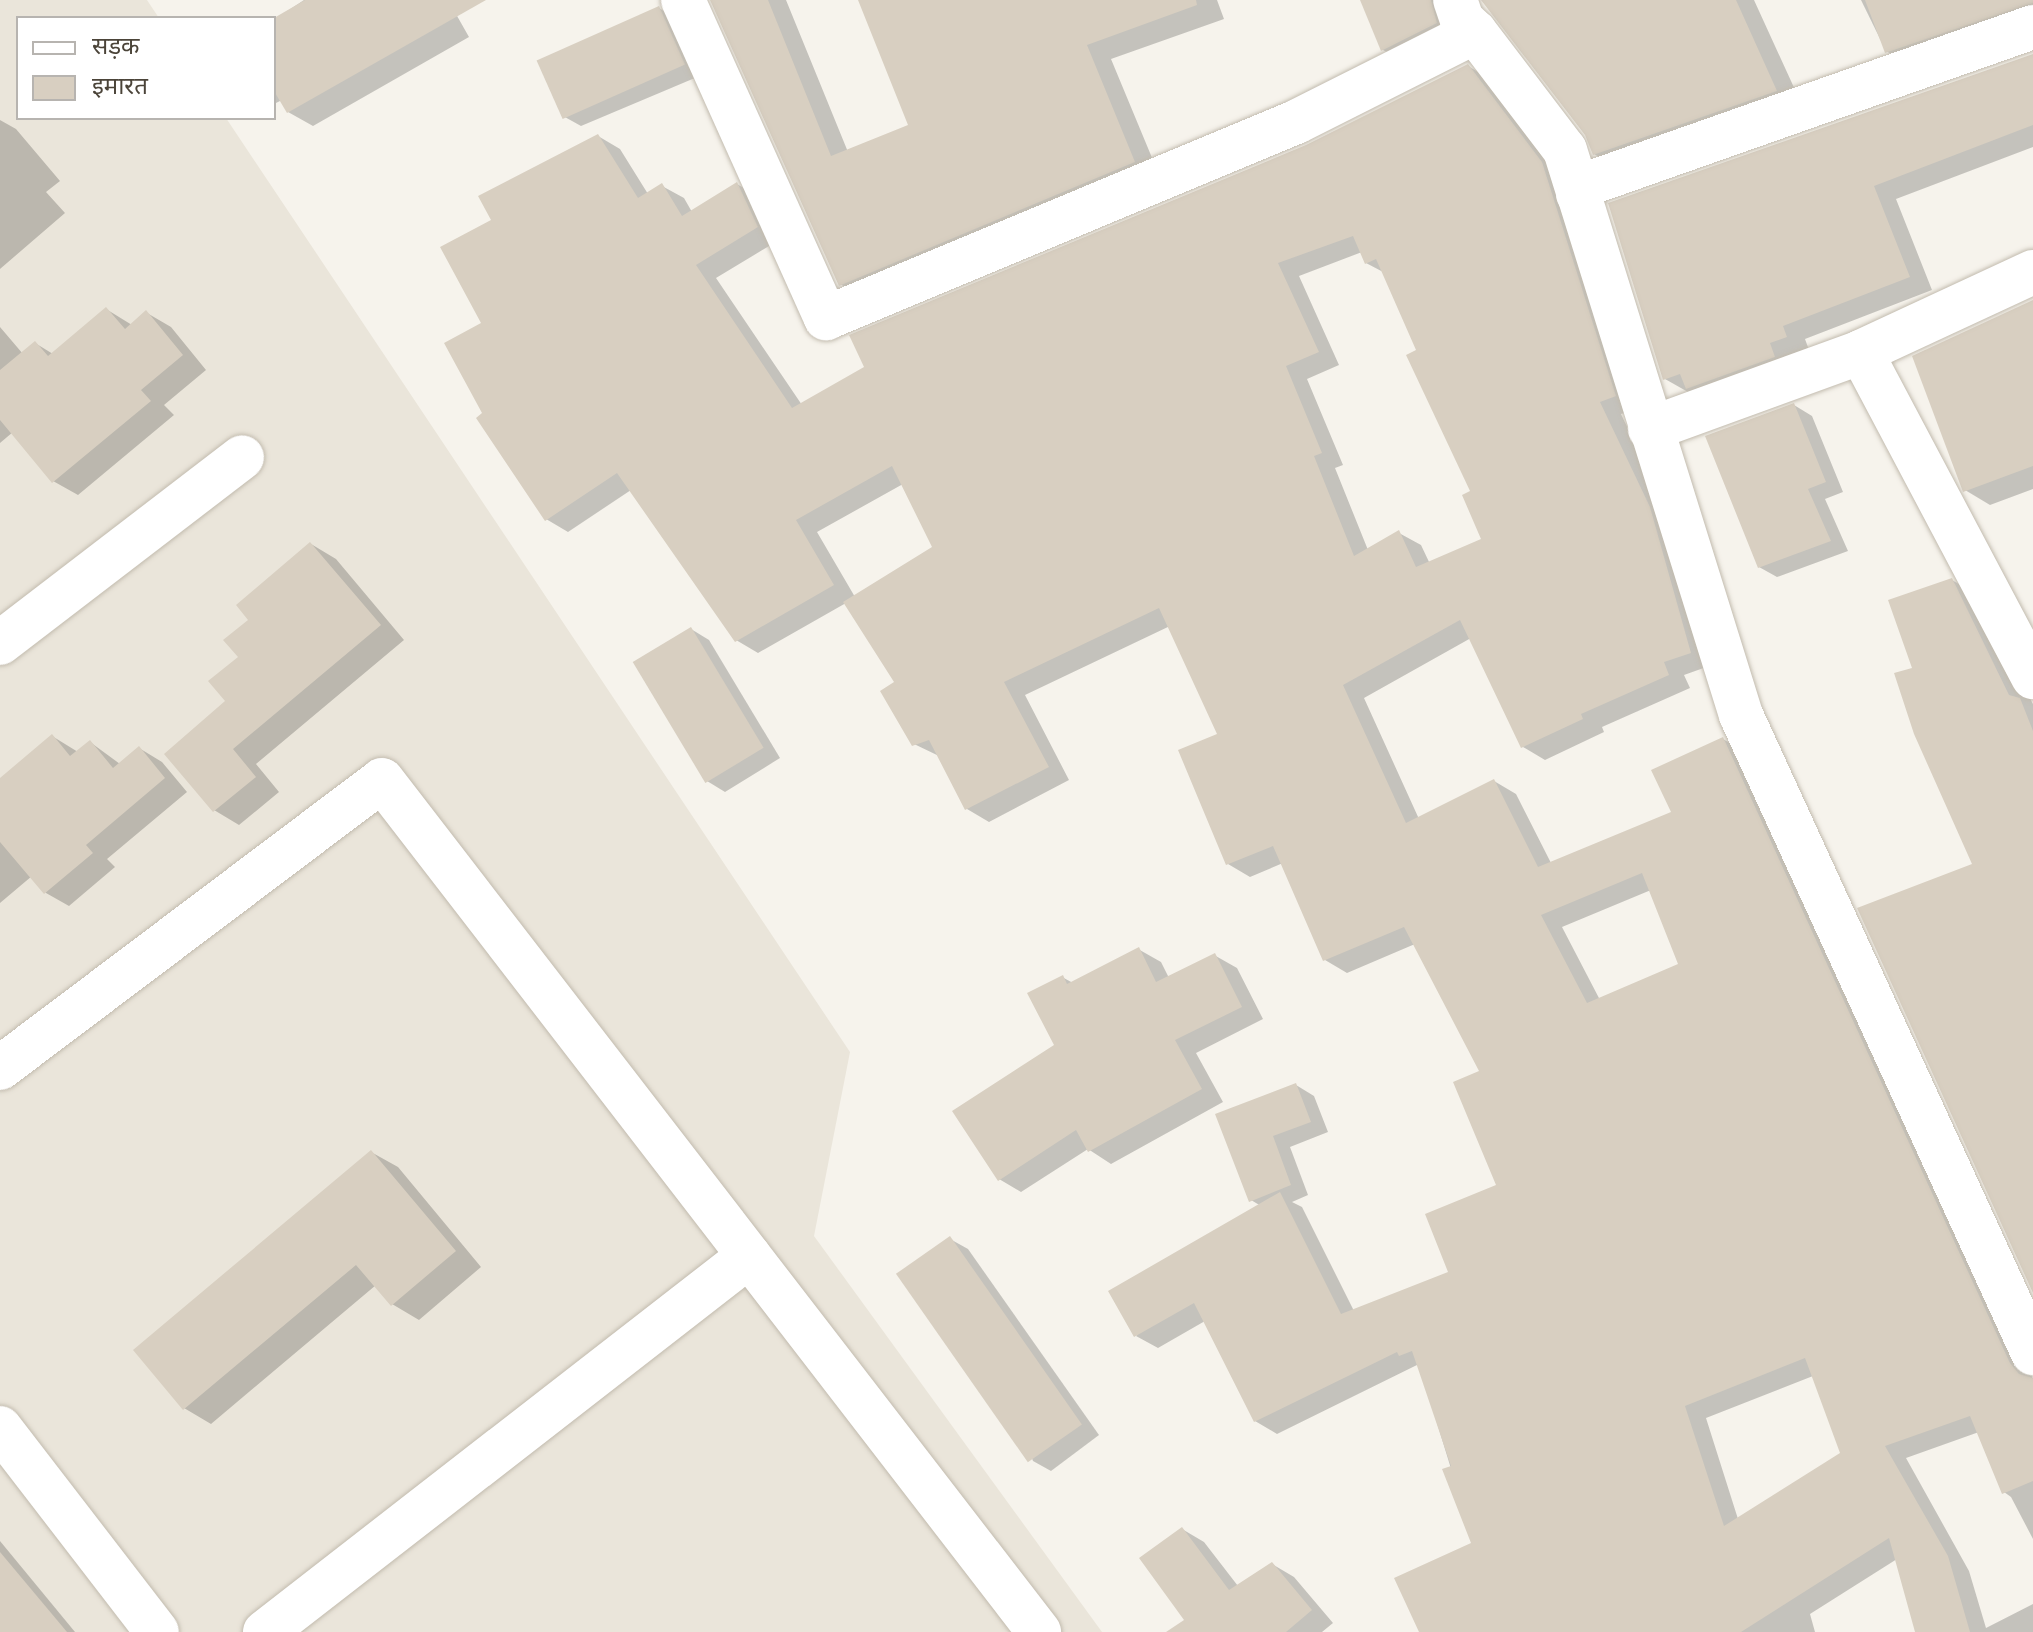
<!DOCTYPE html>
<meta charset="utf-8">
<style>
body{margin:0}
#map{position:relative;width:2033px;height:1632px;overflow:hidden;background:#f6f3ec;font-family:"Varela Round","Noto Sans Devanagari",sans-serif}
div>[style]{position:absolute}
.residential>*{inset:0;background:#eae5da}
.shadow>*{inset:0;background:#0003}
.building>*{inset:0;background:#d8cfc1;transform-origin:0 0}
.roads{filter:drop-shadow(0 0 2px #c2bbae) drop-shadow(0 0 2px #c2bbae)}
.street>*{height:44px;margin:-22px;padding:0 22px;transform-origin:22px;border-radius:22px;background:#fff}
span{translate:-50% -50%;white-space:nowrap;text-align:center;line-height:1.15;-webkit-text-stroke:6px #fff;paint-order:stroke}
.legend{position:absolute;left:16px;top:16px;width:260px;height:104px;box-sizing:border-box;background:#fff;border:2px solid #b7b4b0;margin:0;padding:10px 14px;list-style:none;font-size:24px;color:#4b4439}
.legend li{display:flex;align-items:center;gap:16px;height:40px}
.legend b{width:40px;border:2px solid #b7b4b0}
</style>
<div id="map">
<div class="residential">
<div style="clip-path:polygon(0 0,147px 0,159px 18px,18px 18px,18px 118px,226px 118px,850px 1052px,814px 1236px,1102px 1632px,0 1632px)"></div>
</div>
<div class="shadow">
<div style="clip-path:polygon(304px 0,448px 0,469px 37px,313px 126px,288px 112px,282px 100px,274px 104px,274px 20px)"></div>
<div style="clip-path:polygon(713px 0,786px 0,848px 152px,910px 126px,860px 0,1217px 0,1224px 19px,1111px 59px,1160px 177px,866px 299px,840px 284px)"></div>
<div style="clip-path:polygon(1363px 0,1460px 0,1408px 64px,1383px 50px)"></div>
<div style="clip-path:polygon(1483px 0,1754px 0,1802px 105px,1620px 169px,1594px 154px,1587px 134px)"></div>
<div style="clip-path:polygon(1861px 0,2033px 0,2033px 22px,1910px 65px,1886px 51px)"></div>
<div style="clip-path:polygon(659px 8px,677px 19px,702px 75px,581px 126px,563px 116px)"></div>
<div style="clip-path:polygon(2033px 56px,2033px 147px,1896px 199px,1932px 290px,1805px 339px,1809px 350px,1688px 392px,1665px 379px,1610px 204px)"></div>
<div style="clip-path:polygon(evenodd,1468px 66px,1490px 79px,1564px 176px,1637px 409px,1621px 414px,1672px 521px,1712px 665px,1684px 675px,1690px 688px,1602px 727px,1604px 732px,1545px 760px,1523px 747px,1471px 638px,1364px 698px,1419px 819px,1494px 781px,1516px 794px,1551px 863px,1673px 813px,1723px 739px,1745px 752px,2033px 1379px,2033px 1539px,2011px 1497px,2004px 1492px,1979px 1432px,1906px 1458px,1969px 1571px,1986px 1628px,2033px 1604px,2033px 1632px,1917px 1632px,1897px 1559px,1810px 1614px,1815px 1632px,1422px 1632px,1474px 1544px,1419px 1364px,1277px 1434px,1255px 1421px,1205px 1321px,1158px 1348px,1136px 1336px,1261px 1206px,1251px 1200px,1218px 1115px,1296px 1085px,1314px 1096px,1328px 1132px,1290px 1147px,1308px 1195px,1292px 1202px,1302px 1207px,1354px 1311px,1450px 1273px,1498px 1187px,1482px 1072px,1415px 944px,1347px 973px,1325px 960px,1283px 863px,1250px 877px,1228px 864px,1220px 735px,1170px 626px,1025px 695px,1069px 780px,989px 822px,967px 809px,939px 756px,914px 744px,897px 683px,846px 603px,758px 653px,736px 640px,631px 490px,568px 532px,546px 519px,485px 414px,483px 324px,494px 221px,598px 136px,620px 149px,648px 194px,662px 186px,684px 198px,692px 212px,737px 184px,759px 197px,779px 240px,716px 278px,802px 405px,1468px 66px,1362px 252px,1366px 263px,1385px 273px,1418px 351px,1472px 492px,1483px 540px,1430px 564px,1421px 545px,1399px 533px,1368px 550px,1335px 468px,1343px 465px,1307px 379px,1339px 365px,1299px 276px,1362px 252px,1468px 66px,903px 484px,934px 548px,855px 597px,817px 532px,903px 484px,1468px 66px,1651px 890px,1680px 965px,1600px 1000px,1562px 927px,1651px 890px,1468px 66px,1813px 1376px,1842px 1454px,1738px 1519px,1706px 1418px,1813px 1376px)"></div>
<div style="clip-path:polygon(0 120px,16px 129px,60px 181px,46px 192px,65px 213px,0 269px)"></div>
<div style="clip-path:polygon(2033px 302px,2033px 489px,1990px 505px,1965px 490px)"></div>
<div style="clip-path:polygon(106px 309px,132px 325px,147px 313px,171px 327px,206px 370px,164px 405px,174px 415px,78px 495px,53px 481px,13px 432px,0 443px,0 327px,23px 354px,35px 343px,53px 354px)"></div>
<div style="clip-path:polygon(1794px 405px,1812px 416px,1843px 492px,1825px 499px,1848px 551px,1777px 577px,1759px 567px)"></div>
<div style="clip-path:polygon(311px 544px,336px 559px,404px 640px,256px 764px,279px 792px,239px 825px,214px 810px,227px 701px,251px 620px)"></div>
<div style="clip-path:polygon(1952px 580px,1974px 593px,2033px 704px,2033px 1288px,1974px 865px,1914px 669px)"></div>
<div style="clip-path:polygon(691px 629px,709px 640px,780px 758px,725px 792px,707px 781px)"></div>
<div style="clip-path:polygon(52px 736px,78px 752px,90px 742px,120px 764px,139px 748px,162px 762px,187px 792px,107px 859px,115px 867px,69px 906px,46px 893px,32px 876px,0 903px,0 780px)"></div>
<div style="clip-path:polygon(1138px 949px,1161px 962px,1169px 978px,1214px 955px,1237px 968px,1263px 1019px,1196px 1053px,1223px 1102px,1111px 1164px,1088px 1149px,1021px 1192px,999px 1179px,1057px 1046px,1062px 977px,1073px 983px)"></div>
<div style="clip-path:polygon(371px 1152px,398px 1167px,481px 1267px,419px 1320px,392px 1304px,376px 1285px,211px 1424px,184px 1408px)"></div>
<div style="clip-path:polygon(950px 1239px,968px 1249px,1099px 1435px,1051px 1471px,1033px 1461px)"></div>
<div style="clip-path:polygon(1182px 1529px,1204px 1542px,1238px 1586px,1272px 1564px,1294px 1577px,1333px 1623px,1322px 1632px,1174px 1632px,1187px 1621px)"></div>
<div style="clip-path:polygon(0 1541px,75px 1632px,0 1632px)"></div>
</div>
<div class="building">
<div style="clip-path:polygon(305px 0,486px 0,287px 113px,274px 91px,274px 18px)"></div>
<div style="clip-path:polygon(710px 0,768px 0,831px 156px,908px 125px,858px 0,1196px 0,1197px 5px,1087px 45px,1135px 162px,839px 286px)"></div>
<div style="clip-path:polygon(1360px 0,1431px 0,1437px 23px,1381px 51px)"></div>
<div style="clip-path:polygon(1481px 0,1736px 0,1777px 91px,1593px 155px,1585px 135px)"></div>
<div style="clip-path:polygon(1865px 0,2033px 0,2033px 3px,1885px 53px)"></div>
<div style="left:659px;top:6px;width:64px;height:134px;rotate:66deg"></div>
<div style="clip-path:polygon(2033px 54px,2033px 125px,1874px 186px,1910px 277px,1783px 326px,1787px 337px,1770px 343px,1775px 357px,1686px 389px,1680px 374px,1663px 380px,1608px 203px)"></div>
<div style="clip-path:polygon(evenodd,1468px 64px,1542px 162px,1616px 396px,1600px 402px,1650px 507px,1691px 653px,1664px 662px,1669px 675px,1581px 714px,1583px 719px,1521px 748px,1460px 620px,1343px 685px,1406px 823px,1494px 779px,1538px 867px,1671px 812px,1651px 770px,1723px 737px,2010px 1363px,2019px 1374px,2033px 1378px,2033px 1481px,2002px 1494px,1970px 1416px,1885px 1446px,1948px 1556px,1970px 1632px,1915px 1632px,1889px 1538px,1741px 1632px,1419px 1632px,1394px 1578px,1471px 1543px,1442px 1469px,1451px 1466px,1412px 1351px,1399px 1356px,1397px 1352px,1254px 1422px,1194px 1303px,1134px 1337px,1108px 1291px,1280px 1192px,1341px 1314px,1448px 1272px,1425px 1214px,1496px 1185px,1453px 1082px,1479px 1071px,1404px 927px,1323px 961px,1273px 846px,1226px 865px,1178px 750px,1217px 734px,1159px 608px,1004px 682px,1049px 767px,965px 810px,929px 740px,912px 746px,880px 691px,894px 682px,843px 602px,932px 547px,892px 466px,796px 520px,834px 585px,735px 642px,617px 473px,545px 521px,476px 418px,482px 413px,444px 343px,481px 323px,440px 247px,491px 220px,478px 196px,598px 134px,638px 198px,662px 183px,682px 216px,737px 182px,758px 227px,696px 265px,792px 408px,864px 367px,849px 335px,1306px 145px,1468px 64px,1353px 236px,1365px 264px,1376px 259px,1416px 350px,1406px 355px,1470px 491px,1462px 495px,1481px 539px,1416px 567px,1399px 530px,1354px 556px,1314px 456px,1322px 453px,1286px 366px,1319px 352px,1278px 263px,1353px 236px,1468px 64px,1642px 873px,1678px 964px,1587px 1003px,1541px 915px,1642px 873px,1468px 64px,1805px 1358px,1840px 1453px,1724px 1526px,1685px 1406px,1805px 1358px)"></div>
<div style="clip-path:polygon(2033px 300px,2033px 466px,1963px 492px,1912px 356px)"></div>
<div style="clip-path:polygon(106px 307px,125px 329px,146px 310px,183px 355px,141px 390px,151px 401px,52px 483px,0 420px,0 370px,35px 341px,48px 356px)"></div>
<div style="clip-path:polygon(1794px 403px,1826px 482px,1808px 489px,1831px 541px,1758px 568px,1705px 436px)"></div>
<div style="clip-path:polygon(310px 542px,381px 625px,233px 749px,256px 777px,213px 812px,164px 754px,225px 701px,208px 681px,238px 657px,223px 640px,248px 620px,236px 605px)"></div>
<div style="clip-path:polygon(1952px 578px,2009px 695px,2020px 698px,2033px 731px,2033px 1293px,1857px 908px,1972px 864px,1914px 734px,1894px 673px,1912px 668px,1888px 600px)"></div>
<div style="left:691px;top:627px;width:141px;height:68px;rotate:59deg"></div>
<div style="clip-path:polygon(52px 734px,70px 756px,90px 740px,113px 768px,139px 746px,165px 778px,86px 845px,93px 853px,44px 894px,0 842px,0 778px)"></div>
<div style="clip-path:polygon(1139px 947px,1156px 982px,1215px 953px,1242px 1007px,1175px 1040px,1202px 1089px,1088px 1152px,1076px 1130px,998px 1181px,952px 1111px,1054px 1045px,1027px 993px,1063px 975px,1067px 984px)"></div>
<div style="clip-path:polygon(1296px 1083px,1311px 1122px,1273px 1136px,1291px 1185px,1249px 1202px,1215px 1114px)"></div>
<div style="clip-path:polygon(371px 1150px,456px 1251px,391px 1306px,356px 1265px,183px 1410px,133px 1350px)"></div>
<div style="left:950px;top:1236px;width:230px;height:66px;rotate:55deg"></div>
<div style="clip-path:polygon(1182px 1527px,1229px 1590px,1272px 1562px,1312px 1610px,1286px 1632px,1166px 1632px,1184px 1620px,1139px 1558px)"></div>
<div style="clip-path:polygon(0 1552px,67px 1632px,0 1632px)"></div>
</div>
<div class="roads">
<div class="street">
<div style="left:683px;top:0;width:349px;rotate:65.8deg"></div>
<div style="left:826px;top:318px;width:509px;rotate:-22.64deg"></div>
<div style="left:1296px;top:122px;width:200px;rotate:-26.7deg"></div>
<div style="left:1475px;top:32px;width:18px;rotate:-137deg"></div>
<div style="left:1462px;top:20px;width:21px;rotate:-109deg"></div>
<div style="left:1475px;top:32px;width:148px;rotate:52.7deg"></div>
<div style="left:1565px;top:150px;width:592px;rotate:72.7deg"></div>
<div style="left:1741px;top:715px;width:702px;rotate:65.41deg"></div>
<div style="left:1578px;top:194px;width:16px;rotate:-43deg"></div>
<div style="left:1590px;top:183px;width:470px;rotate:-19.4deg"></div>
<div style="left:2033px;top:272px;width:190px;rotate:155.1deg"></div>
<div style="left:1861px;top:352px;width:368px;rotate:62.1deg"></div>
<div style="left:1650px;top:429px;width:225px;rotate:-20deg"></div>
<div style="left:0;top:643px;width:305px;rotate:-37.5deg"></div>
<div style="left:0;top:1068px;width:478px;rotate:-37deg"></div>
<div style="left:382px;top:780px;width:1076px;rotate:52.36deg"></div>
<div style="left:0;top:1428px;width:257px;rotate:52.4deg"></div>
<div style="left:265px;top:1632px;width:613px;rotate:-37.84deg"></div>
</div>
</div>
<ul class="legend">
<li><b style="height:10px;background:#fff"></b>सड़क</li>
<li><b style="height:22px;background:#d8cfc1"></b>इमारत</li>
</ul>
</div>
